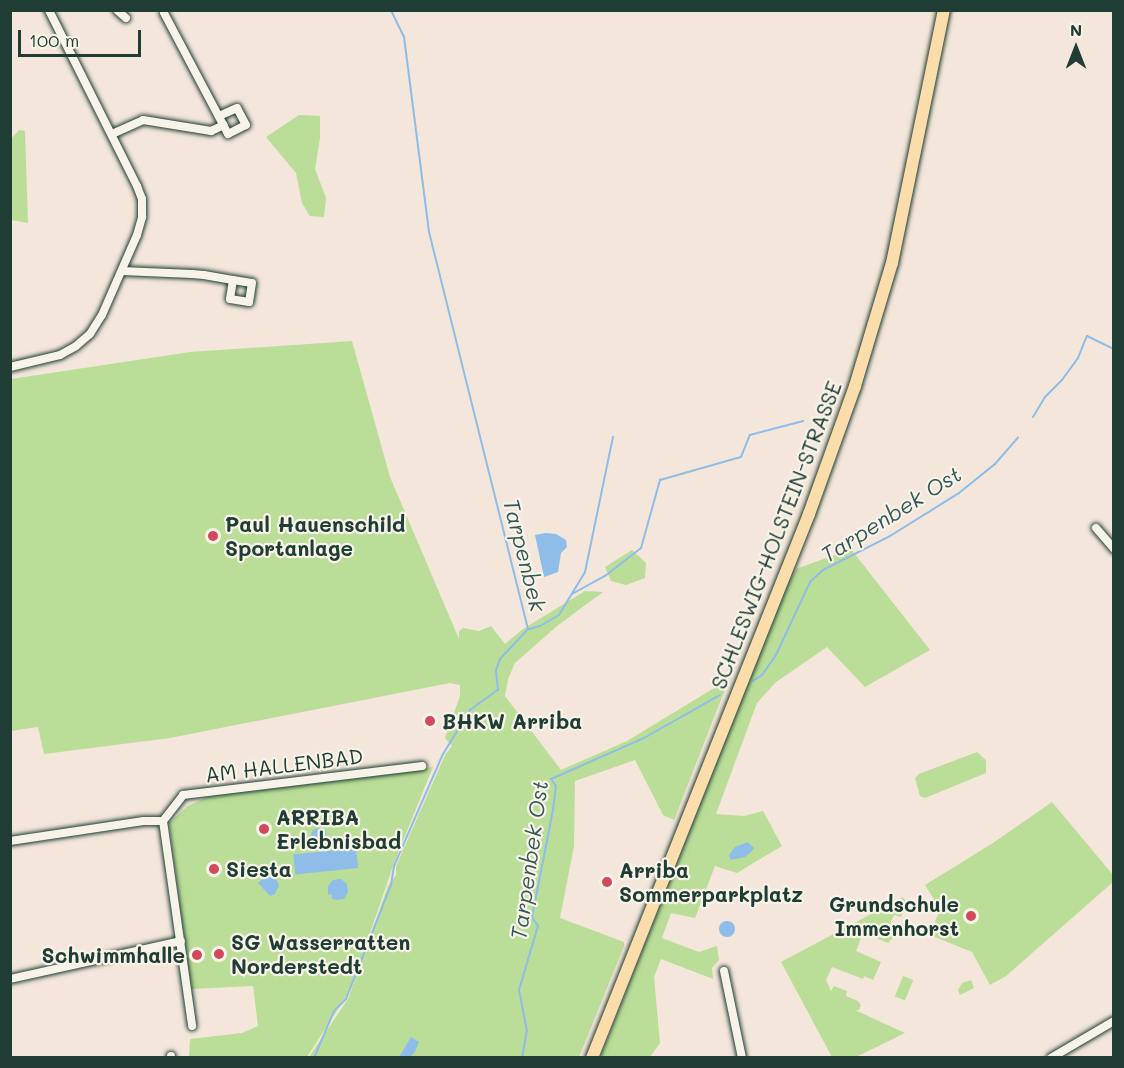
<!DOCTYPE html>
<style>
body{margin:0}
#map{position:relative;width:1124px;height:1068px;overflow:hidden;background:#f4e6da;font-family:Mali,sans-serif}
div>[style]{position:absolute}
.green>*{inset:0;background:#bade98;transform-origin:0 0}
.water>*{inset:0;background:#8dbde8;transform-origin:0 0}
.round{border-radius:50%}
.stream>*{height:2px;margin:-1px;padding:0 1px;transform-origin:1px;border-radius:1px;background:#8dbde8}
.roads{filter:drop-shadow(0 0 2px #1f3d34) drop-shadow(0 0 2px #1f3d34)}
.minor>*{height:8px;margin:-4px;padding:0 4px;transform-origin:4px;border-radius:4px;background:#f7f3e8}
.primary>*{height:12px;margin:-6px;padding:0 6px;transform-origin:6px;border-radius:6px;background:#fbddab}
.dots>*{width:16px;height:16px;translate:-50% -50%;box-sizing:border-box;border:3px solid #f7f3e8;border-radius:50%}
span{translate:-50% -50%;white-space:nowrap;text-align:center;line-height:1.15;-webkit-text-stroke:4.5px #f7f3e8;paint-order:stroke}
.poi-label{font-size:21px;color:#1f3d34;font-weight:700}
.left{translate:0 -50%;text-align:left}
.right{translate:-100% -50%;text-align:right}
.street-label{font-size:21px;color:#1f3d34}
.water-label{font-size:22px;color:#355758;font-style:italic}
.frame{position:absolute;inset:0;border:12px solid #1f3d34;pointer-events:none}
.north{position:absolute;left:1046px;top:18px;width:60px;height:60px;-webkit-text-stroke:4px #f7f3e8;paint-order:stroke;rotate:0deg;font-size:16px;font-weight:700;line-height:24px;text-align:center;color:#1f3d34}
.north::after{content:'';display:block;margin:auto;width:21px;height:27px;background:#1f3d34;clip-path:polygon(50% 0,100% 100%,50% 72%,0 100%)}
.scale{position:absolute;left:18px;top:30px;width:123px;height:27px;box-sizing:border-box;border:3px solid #1f3d34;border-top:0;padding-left:8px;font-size:18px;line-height:21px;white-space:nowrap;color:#1f3d34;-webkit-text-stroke:4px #f7f3e8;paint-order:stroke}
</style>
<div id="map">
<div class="green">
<div style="clip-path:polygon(299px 115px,320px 116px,320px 138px,315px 169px,326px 198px,324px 217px,310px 216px,302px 203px,296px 173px,266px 137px)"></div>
<div style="clip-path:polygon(19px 130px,25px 131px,28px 223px,11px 220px,11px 139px)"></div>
<div style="clip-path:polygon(352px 341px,390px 477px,459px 639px,459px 631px,463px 628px,479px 631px,491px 626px,505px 644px,523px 629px,585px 591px,603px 592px,557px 626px,515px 663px,508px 679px,505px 696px,561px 770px,627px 741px,729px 679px,674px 820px,663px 815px,635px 760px,575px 781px,574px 846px,560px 918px,624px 942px,624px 946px,579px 1057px,410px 1057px,411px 1038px,399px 1057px,309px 1057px,348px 999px,388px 886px,396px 875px,396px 866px,445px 755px,452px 746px,445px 738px,460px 696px,460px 685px,450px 683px,170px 738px,44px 754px,38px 727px,11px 731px,11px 379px,190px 352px)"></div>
<div style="clip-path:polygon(851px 549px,930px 650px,865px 687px,827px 647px,776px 682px,757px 703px,716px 814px,744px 816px,763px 811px,782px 846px,737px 873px,715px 866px,695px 918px,671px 913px,662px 938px,699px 952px,717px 946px,719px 960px,712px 968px,713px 979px,661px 959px,654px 977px,660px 1043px,650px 1057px,600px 1058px,787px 585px,796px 569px)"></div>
<div style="clip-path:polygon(632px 550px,646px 563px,645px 578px,626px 585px,611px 581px,605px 567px)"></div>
<div style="clip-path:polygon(977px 752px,986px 760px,986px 773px,925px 798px,920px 796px,915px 778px,919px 774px)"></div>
<div style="clip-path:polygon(433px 767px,394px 863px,351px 989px,307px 1057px,189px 1057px,190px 1039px,242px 1033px,258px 1026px,253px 986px,191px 989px,169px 823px,188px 806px,209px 796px)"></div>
<div style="clip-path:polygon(1052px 802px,1113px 875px,1113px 882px,1006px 976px,990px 985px,972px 952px,930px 935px,940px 909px,925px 885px,993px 843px)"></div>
<div style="clip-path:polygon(903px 897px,907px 903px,901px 917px,894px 915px,890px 924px,897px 927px,892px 939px,888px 943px,863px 933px,856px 951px,881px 962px,873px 980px,864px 976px,863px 979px,832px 967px,826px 980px,831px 991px,834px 986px,847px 991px,846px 996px,858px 1001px,861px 1005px,859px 1010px,855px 1010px,905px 1033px,856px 1057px,832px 1057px,781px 962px)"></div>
<div style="left:903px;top:976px;width:11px;height:22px;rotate:22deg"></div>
<div style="clip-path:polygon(971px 980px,974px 988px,960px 995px,958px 990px,962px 983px)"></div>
</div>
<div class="water">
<div style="clip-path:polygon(546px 533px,556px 534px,566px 540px,567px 547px,561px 553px,558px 572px,544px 577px,535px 535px)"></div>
<div class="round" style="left:311px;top:828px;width:16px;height:16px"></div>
<div style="clip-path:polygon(748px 842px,754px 848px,751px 852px,745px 857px,731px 860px,729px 855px,735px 847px)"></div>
<div style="left:356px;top:848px;width:20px;height:63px;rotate:84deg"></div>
<div style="clip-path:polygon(272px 871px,279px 885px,275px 894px,270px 896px,258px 883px)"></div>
<div style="clip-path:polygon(341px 879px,347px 884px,348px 892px,344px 899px,336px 900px,332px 899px,331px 894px,328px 895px,328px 886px,333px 880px)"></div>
<div class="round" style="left:719px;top:921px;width:16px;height:16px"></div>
<div style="clip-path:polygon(411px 1037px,419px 1042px,415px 1052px,410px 1057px,399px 1057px)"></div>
</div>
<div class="stream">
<div style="left:1033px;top:417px;width:23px;rotate:-59deg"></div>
<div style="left:1045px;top:397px;width:24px;rotate:-45deg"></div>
<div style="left:1062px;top:380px;width:27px;rotate:-54deg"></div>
<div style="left:1078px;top:358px;width:24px;rotate:-68deg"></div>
<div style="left:1087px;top:336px;width:30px;rotate:26deg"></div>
<div style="left:572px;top:594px;width:38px;rotate:-29deg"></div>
<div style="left:605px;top:576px;width:46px;rotate:-37.9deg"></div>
<div style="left:641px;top:548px;width:71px;rotate:-74.4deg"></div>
<div style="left:660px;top:480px;width:84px;rotate:-15.9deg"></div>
<div style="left:741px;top:457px;width:24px;rotate:-68deg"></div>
<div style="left:750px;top:435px;width:55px;rotate:-14.8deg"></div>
<div style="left:529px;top:629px;width:11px;rotate:-15deg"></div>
<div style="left:540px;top:626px;width:22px;rotate:-30deg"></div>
<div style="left:559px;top:615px;width:50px;rotate:-58.8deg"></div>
<div style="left:585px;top:572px;width:138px;rotate:-78.3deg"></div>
<div style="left:753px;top:681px;width:11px;rotate:-34deg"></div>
<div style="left:762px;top:675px;width:24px;rotate:-55deg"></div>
<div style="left:776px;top:655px;width:81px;rotate:-65deg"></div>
<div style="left:810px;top:582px;width:18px;rotate:-43deg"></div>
<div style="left:823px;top:570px;width:75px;rotate:-26.9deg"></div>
<div style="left:890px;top:536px;width:81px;rotate:-31.9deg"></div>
<div style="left:959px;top:493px;width:46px;rotate:-38.9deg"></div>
<div style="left:995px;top:464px;width:35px;rotate:-49deg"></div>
<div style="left:314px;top:1058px;width:51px;rotate:-66.9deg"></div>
<div style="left:334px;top:1011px;width:17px;rotate:-45deg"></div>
<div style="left:346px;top:999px;width:123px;rotate:-68.5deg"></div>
<div style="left:391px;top:885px;width:19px;rotate:-81deg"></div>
<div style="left:394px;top:866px;width:122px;rotate:-66.4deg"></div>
<div style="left:443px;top:754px;width:52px;rotate:-58.5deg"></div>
<div style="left:470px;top:710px;width:34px;rotate:-36deg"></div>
<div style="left:498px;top:690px;width:20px;rotate:-96deg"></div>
<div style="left:496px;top:670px;width:12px;rotate:-70deg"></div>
<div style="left:500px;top:659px;width:41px;rotate:-47deg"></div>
<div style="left:528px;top:629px;width:409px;rotate:-104deg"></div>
<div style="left:429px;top:232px;width:197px;rotate:-97.3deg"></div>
<div style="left:404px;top:37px;width:30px;rotate:-116deg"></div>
<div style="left:522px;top:1058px;width:27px;rotate:-80deg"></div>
<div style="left:527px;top:1031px;width:42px;rotate:-101deg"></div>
<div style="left:519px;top:990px;width:67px;rotate:-73.5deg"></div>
<div style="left:538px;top:926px;width:11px;rotate:-124deg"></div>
<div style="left:532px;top:917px;width:109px;rotate:-78.9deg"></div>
<div style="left:553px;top:810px;width:24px;rotate:-83deg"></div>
<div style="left:556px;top:786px;width:9px;rotate:-126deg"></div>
<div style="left:551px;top:779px;width:102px;rotate:-23.8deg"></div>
<div style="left:644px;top:738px;width:87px;rotate:-29.5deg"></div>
</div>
<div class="roads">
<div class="minor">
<div style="left:117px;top:10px;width:12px;rotate:42deg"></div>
<div style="left:164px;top:13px;width:137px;rotate:62.1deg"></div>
<div style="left:228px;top:134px;width:20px;rotate:-27deg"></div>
<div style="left:246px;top:125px;width:19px;rotate:-118deg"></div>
<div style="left:237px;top:108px;width:20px;rotate:156deg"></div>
<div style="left:112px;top:134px;width:34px;rotate:-24deg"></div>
<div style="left:143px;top:120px;width:69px;rotate:9.2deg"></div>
<div style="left:211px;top:131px;width:14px;rotate:-25deg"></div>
<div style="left:122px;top:271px;width:70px;rotate:2.5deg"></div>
<div style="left:192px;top:274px;width:12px;rotate:5deg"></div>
<div style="left:204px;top:275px;width:29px;rotate:10deg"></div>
<div style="left:233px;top:280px;width:19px;rotate:9deg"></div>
<div style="left:252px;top:283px;width:19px;rotate:99deg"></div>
<div style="left:249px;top:302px;width:19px;rotate:-171deg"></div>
<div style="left:230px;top:299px;width:19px;rotate:-81deg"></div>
<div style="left:10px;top:367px;width:51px;rotate:-13.5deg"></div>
<div style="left:60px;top:355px;width:18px;rotate:-29deg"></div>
<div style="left:76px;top:346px;width:18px;rotate:-41deg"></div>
<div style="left:90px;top:334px;width:22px;rotate:-58deg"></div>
<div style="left:102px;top:315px;width:87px;rotate:-66.4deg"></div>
<div style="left:137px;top:235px;width:19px;rotate:-74deg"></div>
<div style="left:142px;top:217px;width:18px;rotate:-90deg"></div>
<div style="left:142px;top:199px;width:14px;rotate:-111deg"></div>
<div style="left:137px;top:186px;width:197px;rotate:-116.6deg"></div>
<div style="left:1096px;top:528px;width:28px;rotate:49deg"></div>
<div style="left:163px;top:821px;width:33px;rotate:-52deg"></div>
<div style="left:183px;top:795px;width:241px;rotate:-6.9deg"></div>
<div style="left:10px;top:841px;width:135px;rotate:-8.5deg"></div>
<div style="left:144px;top:821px;width:19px"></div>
<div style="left:163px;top:821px;width:207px;rotate:81.9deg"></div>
<div style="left:724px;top:971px;width:89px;rotate:78.3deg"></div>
<div style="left:10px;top:979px;width:175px;rotate:-12.5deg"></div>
<div style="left:171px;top:1056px;width:2px;rotate:90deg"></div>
<div style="left:1051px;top:1058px;width:73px;rotate:-30.4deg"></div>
</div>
<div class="primary">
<div style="left:592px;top:1058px;width:586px;rotate:-68.25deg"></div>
<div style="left:809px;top:514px;width:136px;rotate:-70.2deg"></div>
<div style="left:855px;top:386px;width:128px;rotate:-73.3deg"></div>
<div style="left:892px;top:263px;width:258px;rotate:-78.4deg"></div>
</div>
</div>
<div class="dots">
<div style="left:213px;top:536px;background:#d1495b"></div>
<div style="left:430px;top:721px;background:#d1495b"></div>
<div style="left:264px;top:829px;background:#d1495b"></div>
<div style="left:214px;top:869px;background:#d1495b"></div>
<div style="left:607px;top:882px;background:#d1495b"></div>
<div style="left:971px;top:916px;background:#d1495b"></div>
<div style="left:219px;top:954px;background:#d1495b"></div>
<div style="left:197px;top:955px;background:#d1495b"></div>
</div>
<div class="poi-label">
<span class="left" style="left:225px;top:536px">Paul Hauenschild<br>Sportanlage</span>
<span class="left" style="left:442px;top:721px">BHKW Arriba</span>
<span class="left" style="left:276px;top:829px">ARRIBA<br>Erlebnisbad</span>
<span class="left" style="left:226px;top:869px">Siesta</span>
<span class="left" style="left:619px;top:882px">Arriba<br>Sommerparkplatz</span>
<span class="right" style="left:959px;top:916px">Grundschule<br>Immenhorst</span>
<span class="left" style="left:231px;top:954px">SG Wasserratten<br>Norderstedt</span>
<span class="right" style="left:185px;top:955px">Schwimmhalle</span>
</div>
<div class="street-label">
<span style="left:776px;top:535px;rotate:-69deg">SCHLESWIG-HOLSTEIN-STRASSE</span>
<span style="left:284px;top:765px;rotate:-7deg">AM HALLENBAD</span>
</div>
<div class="water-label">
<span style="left:891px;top:514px;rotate:-32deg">Tarpenbek Ost</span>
<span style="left:525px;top:555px;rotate:76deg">Tarpenbek</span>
<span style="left:529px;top:860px;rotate:-82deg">Tarpenbek Ost</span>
</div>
<div class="frame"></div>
<div class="north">N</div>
<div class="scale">100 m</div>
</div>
